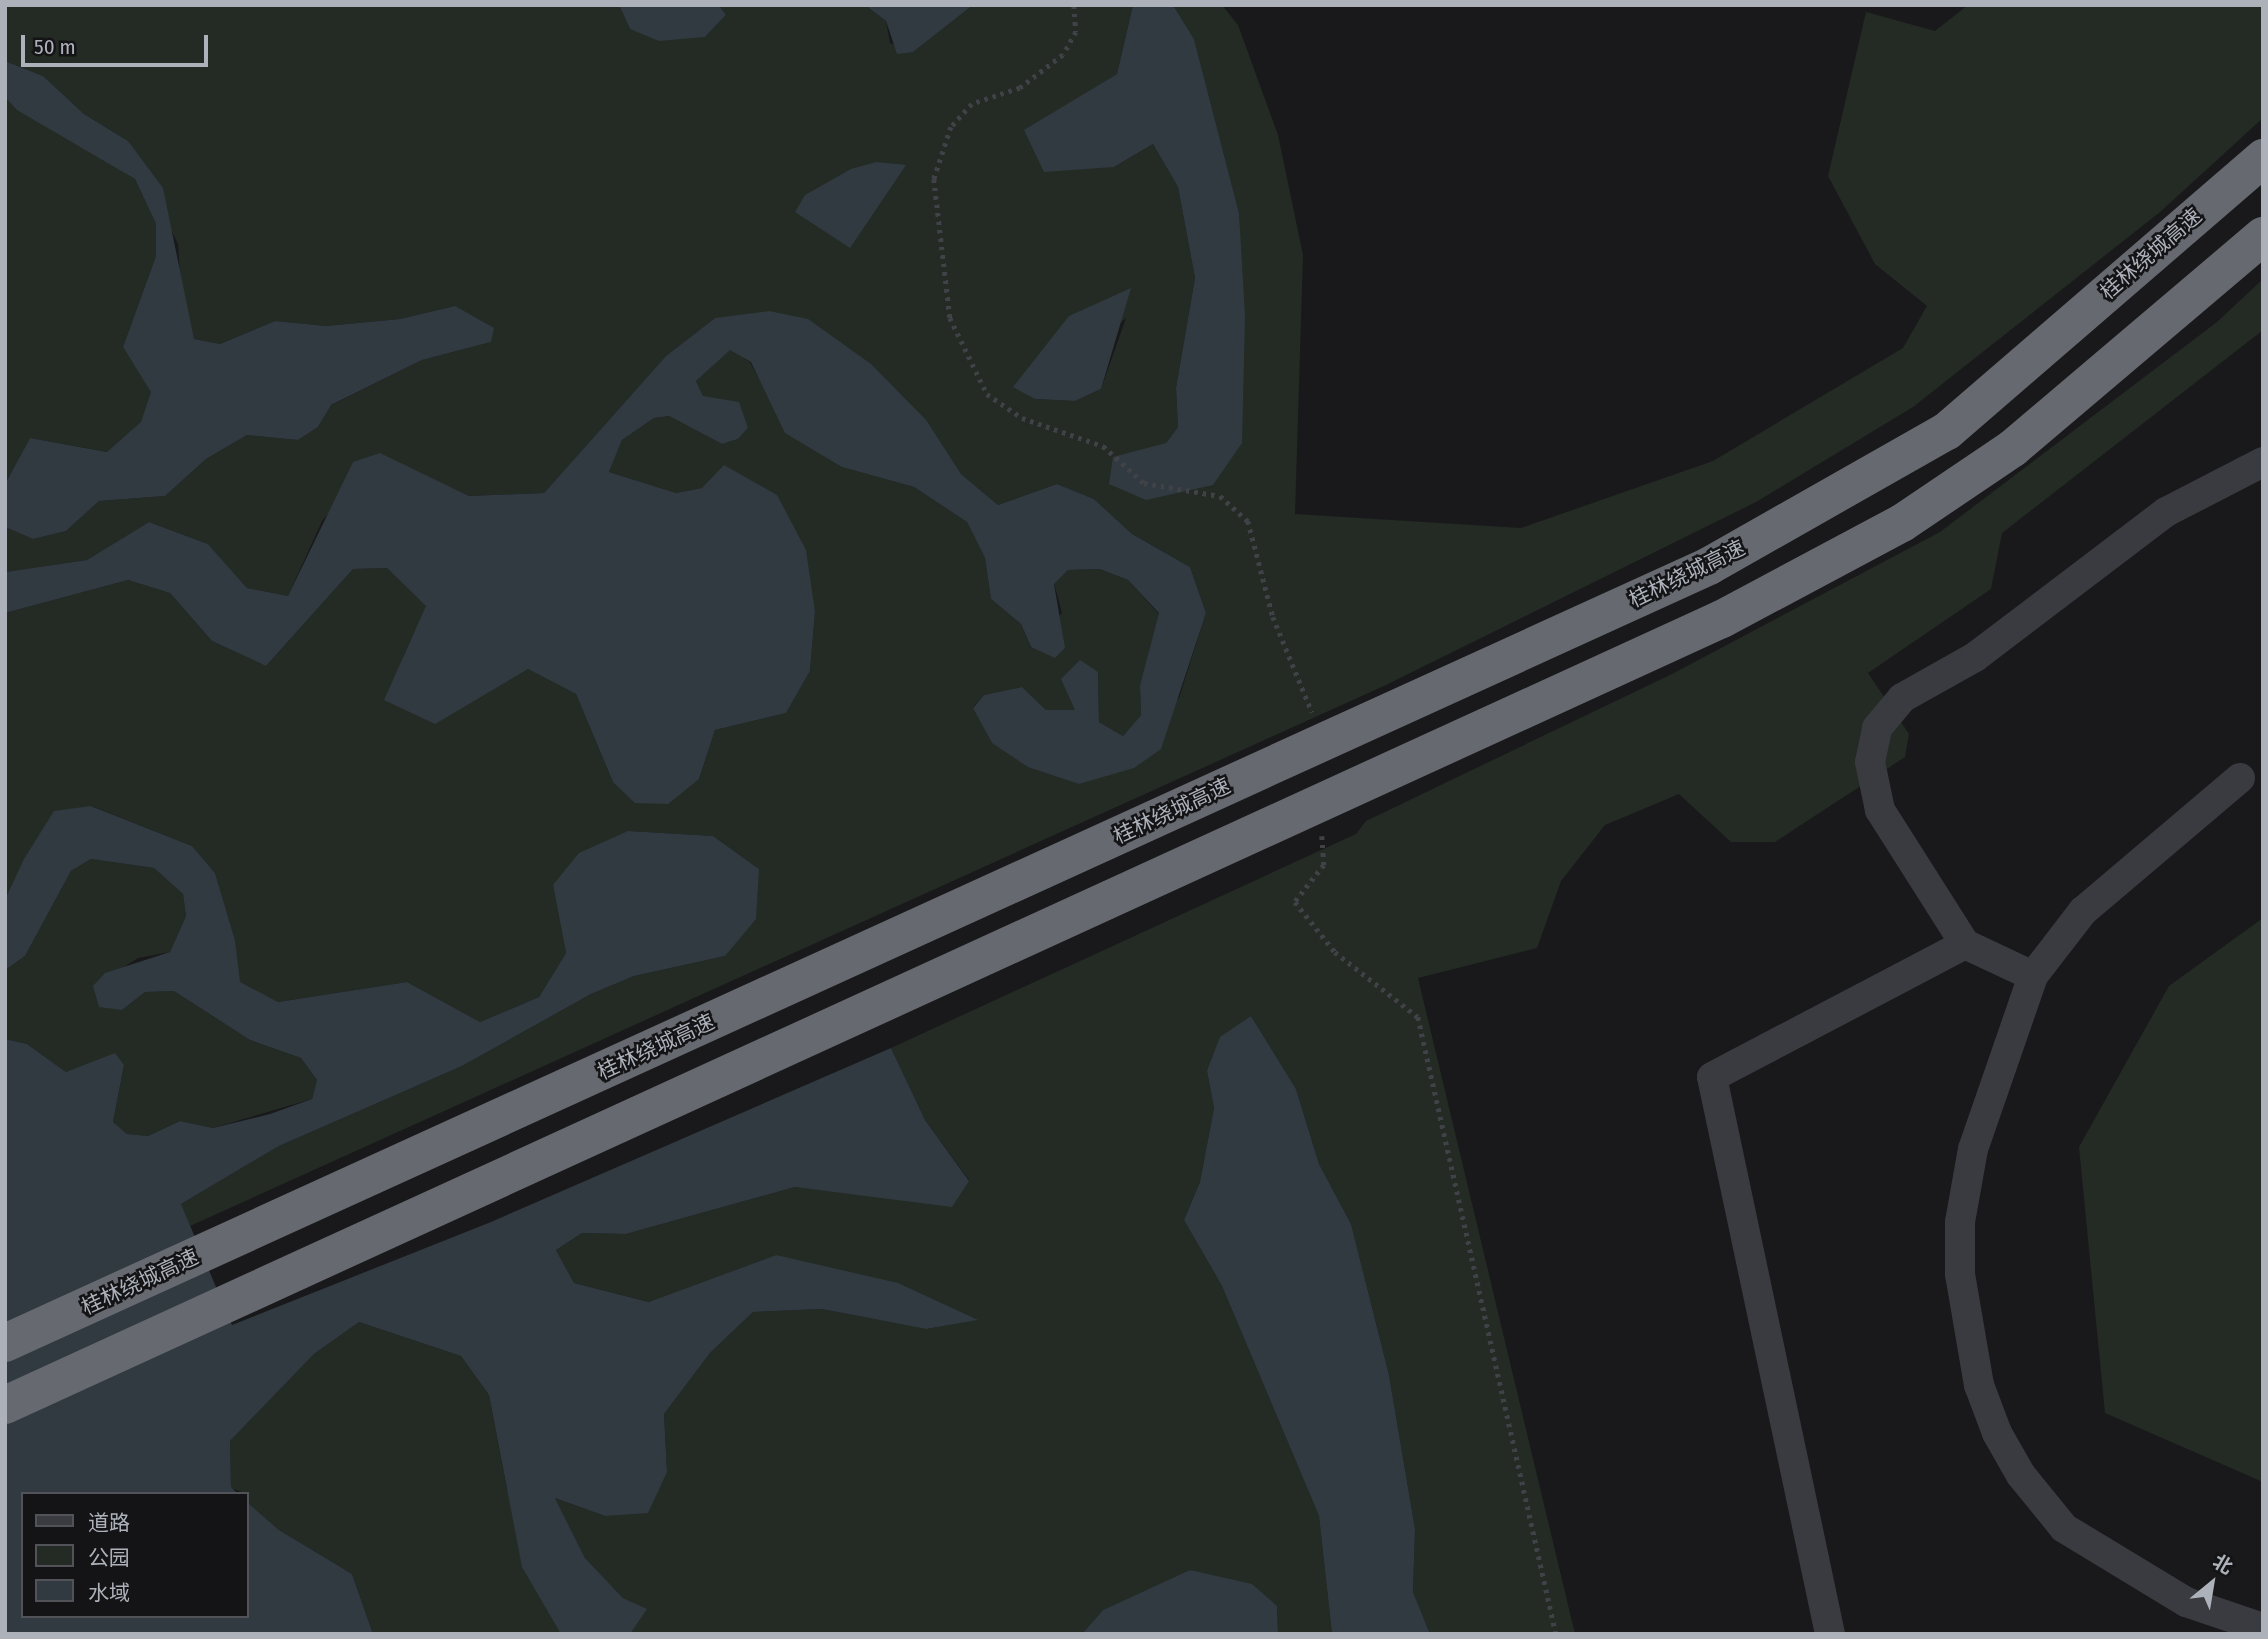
<!DOCTYPE html>
<meta charset="utf-8">
<style>
body{margin:0}
#map{position:relative;width:2268px;height:1639px;overflow:hidden;background:#19191b;font-family:"Fira Sans Condensed","Noto Sans SC",sans-serif}
div>[style]{position:absolute}
.green>*{inset:0;background:#232b24}
.water>*{inset:0;background:#313a40}
.path>*{height:4.5px;margin-top:-2.25px;transform-origin:0;background:repeating-linear-gradient(90deg,#404247 0 3.5px,transparent 0 8.5px)}
.minor>*{height:30px;margin:-15px;padding:0 15px;transform-origin:15px;border-radius:15px;background:#3a3b40}
.highway>*{height:38px;margin:-19px;padding:0 19px;transform-origin:19px;border-radius:19px;background:#666a70}
.highway-bridge>*{height:38px;margin:-19px;padding:0 19px;transform-origin:19px;border-radius:19px;background:#666a70}
span{translate:-50% -50%;white-space:nowrap;text-align:center;line-height:1.15;-webkit-text-stroke:5px #141416;paint-order:stroke}
.street-label{font-size:21px;color:#acb1ba}
.frame{position:absolute;inset:0;border:7px solid #acb1ba;pointer-events:none}
.legend{position:absolute;left:21px;top:1492px;width:228px;height:126px;box-sizing:border-box;background:#141416;border:2px solid #515358;margin:0;padding:9px 12px;list-style:none;font-size:21px;color:#acb1ba}
.legend li{display:flex;align-items:center;gap:14px;height:35px}
.legend b{width:35px;border:2px solid #515358}
.north{position:absolute;left:2177px;top:1548px;width:70px;height:70px;-webkit-text-stroke:5px #141416;paint-order:stroke;rotate:30deg;font-size:19px;font-weight:700;line-height:28px;text-align:center;color:#acb1ba}
.north::after{content:'';display:block;margin:auto;width:24px;height:32px;background:#acb1ba;clip-path:polygon(50% 0,100% 100%,50% 72%,0 100%)}
.scale{position:absolute;left:21px;top:35px;width:187px;height:32px;box-sizing:border-box;border:4px solid #acb1ba;border-top:0;padding-left:9px;font-size:21px;line-height:24px;white-space:nowrap;color:#acb1ba;-webkit-text-stroke:5px #141416;paint-order:stroke}
</style>
<div id="map">
<div class="green">
<div style="clip-path:polygon(evenodd,5px 5px,619px 5px,630px 29px,705px 37px,726px 15px,719px 5px,865px 5px,886px 21px,890px 43px,913px 52px,973px 5px,1133px 5px,1117px 74px,1024px 131px,1114px 167px,1153px 144px,1178px 187px,1195px 278px,1176px 388px,1178px 427px,1166px 443px,1143px 450px,1242px 442px,1239px 213px,1194px 39px,1173px 5px,1222px 5px,1238px 25px,1278px 135px,1303px 255px,1295px 514px,1521px 528px,1713px 461px,1903px 348px,1927px 306px,1875px 264px,1828px 176px,1866px 12px,1935px 31px,1968px 5px,2263px 5px,2263px 118px,2160px 212px,1913px 407px,1756px 502px,1386px 685px,190px 1226px,181px 1204px,279px 1146px,462px 1066px,591px 994px,634px 976px,725px 956px,759px 869px,713px 836px,628px 831px,553px 885px,566px 953px,539px 997px,480px 1022px,407px 982px,278px 1002px,239px 982px,235px 940px,215px 873px,192px 846px,92px 806px,5px 900px,5px 613px,128px 580px,170px 593px,212px 641px,266px 666px,353px 569px,387px 568px,427px 606px,403px 657px,481px 693px,528px 669px,576px 694px,613px 782px,699px 779px,715px 730px,786px 713px,810px 671px,815px 612px,702px 488px,676px 493px,609px 472px,622px 440px,654px 418px,669px 416px,722px 444px,738px 439px,748px 428px,703px 396px,696px 381px,730px 349px,750px 362px,768px 395px,842px 467px,914px 487px,967px 522px,985px 558px,991px 599px,1021px 624px,1031px 648px,1062px 613px,1054px 583px,1068px 570px,1100px 569px,1128px 580px,1159px 614px,1140px 685px,1141px 715px,1123px 736px,1099px 722px,1098px 672px,1076px 710px,1046px 710px,1022px 687px,984px 695px,973px 707px,992px 743px,1079px 784px,1179px 698px,1206px 613px,1190px 567px,1132px 534px,1094px 499px,1057px 484px,998px 505px,961px 474px,927px 421px,715px 318px,666px 356px,544px 493px,469px 496px,380px 454px,322px 521px,288px 596px,247px 588px,208px 544px,149px 522px,87px 560px,5px 572px,5px 527px,33px 539px,66px 531px,99px 501px,165px 496px,206px 459px,247px 435px,298px 440px,318px 427px,330px 406px,422px 360px,491px 342px,455px 306px,400px 319px,326px 326px,275px 321px,220px 344px,194px 339px,181px 291px,178px 244px,128px 141px,84px 114px,43px 76px,5px 61px,5px 5px,876px 162px,883px 198px,870px 215px,876px 162px,5px 5px,1126px 318px,1101px 389px,1075px 401px,1035px 399px,1126px 318px)"></div>
<div style="clip-path:polygon(5px 97px,135px 179px,156px 224px,156px 256px,123px 347px,152px 392px,141px 423px,108px 452px,30px 438px,5px 484px)"></div>
<div style="clip-path:polygon(2263px 279px,2263px 330px,2002px 533px,1991px 589px,1868px 673px,1909px 734px,1905px 757px,1775px 842px,1731px 842px,1679px 794px,1605px 825px,1561px 881px,1537px 948px,1418px 978px,1575px 1634px,1430px 1634px,1413px 1592px,1415px 1529px,1389px 1375px,1351px 1224px,1319px 1164px,1296px 1089px,1251px 1016px,1207px 1071px,1214px 1108px,1200px 1182px,1184px 1220px,1222px 1286px,1319px 1516px,1332px 1634px,1278px 1634px,1277px 1606px,1191px 1570px,1103px 1610px,1082px 1634px,630px 1634px,646px 1609px,623px 1598px,585px 1558px,555px 1498px,605px 1516px,667px 1472px,664px 1414px,710px 1353px,753px 1312px,822px 1309px,926px 1329px,977px 1320px,776px 1255px,650px 1302px,574px 1283px,556px 1250px,582px 1233px,626px 1234px,795px 1187px,868px 1195px,969px 1180px,925px 1120px,891px 1048px,1356px 834px,1366px 821px,1672px 674px,1940px 532px,2217px 322px)"></div>
<div style="clip-path:polygon(91px 859px,154px 868px,183px 894px,186px 916px,170px 952px,138px 958px,93px 986px,122px 1010px,145px 992px,174px 991px,250px 1040px,301px 1058px,317px 1080px,312px 1099px,213px 1128px,180px 1121px,148px 1136px,127px 1134px,113px 1122px,124px 1065px,99px 1061px,66px 1072px,27px 1044px,5px 1039px,5px 970px,25px 956px,71px 871px)"></div>
<div style="clip-path:polygon(2263px 918px,2263px 1482px,2105px 1413px,2079px 1147px,2169px 986px)"></div>
<div style="clip-path:polygon(359px 1322px,461px 1356px,489px 1395px,507px 1490px,561px 1634px,373px 1634px,352px 1574px,279px 1530px,247px 1502px,247px 1494px,231px 1488px,230px 1441px,314px 1354px)"></div>
</div>
<div class="water">
<div style="clip-path:polygon(619px 5px,719px 5px,726px 15px,705px 37px,659px 41px,630px 29px)"></div>
<div style="clip-path:polygon(865px 5px,973px 5px,913px 52px,897px 54px,886px 21px)"></div>
<div style="clip-path:polygon(1133px 5px,1173px 5px,1194px 39px,1239px 213px,1245px 316px,1242px 443px,1213px 485px,1146px 500px,1109px 484px,1113px 457px,1166px 443px,1178px 427px,1176px 388px,1195px 278px,1178px 187px,1153px 144px,1114px 167px,1044px 172px,1024px 130px,1117px 74px)"></div>
<div style="clip-path:polygon(5px 61px,43px 76px,84px 114px,128px 141px,163px 188px,194px 339px,220px 344px,275px 321px,326px 326px,400px 319px,455px 306px,494px 328px,491px 342px,422px 360px,331px 405px,318px 427px,298px 440px,247px 435px,206px 459px,165px 496px,99px 501px,66px 531px,33px 539px,5px 527px,5px 484px,30px 438px,107px 452px,141px 422px,151px 392px,123px 347px,156px 256px,156px 224px,135px 179px,17px 110px,5px 97px)"></div>
<div style="clip-path:polygon(876px 162px,906px 165px,850px 248px,795px 212px,805px 195px,851px 169px)"></div>
<div style="clip-path:polygon(1131px 288px,1101px 389px,1075px 401px,1035px 399px,1013px 387px,1069px 316px)"></div>
<div style="clip-path:polygon(769px 311px,808px 319px,871px 364px,927px 421px,961px 474px,998px 505px,1057px 484px,1094px 499px,1132px 534px,1190px 567px,1206px 613px,1161px 749px,1134px 768px,1079px 784px,1028px 767px,992px 743px,973px 708px,984px 695px,1022px 687px,1046px 710px,1075px 710px,1061px 679px,1080px 660px,1098px 672px,1099px 722px,1123px 736px,1141px 715px,1140px 685px,1159px 613px,1128px 580px,1100px 569px,1068px 570px,1054px 584px,1065px 648px,1055px 658px,1031px 647px,1021px 624px,991px 599px,985px 558px,967px 522px,914px 487px,842px 467px,785px 433px,751px 362px,730px 350px,696px 381px,703px 396px,739px 402px,748px 428px,738px 439px,722px 444px,669px 416px,654px 418px,622px 440px,609px 472px,676px 493px,702px 488px,724px 465px,777px 495px,806px 550px,815px 612px,810px 671px,786px 713px,715px 730px,699px 779px,668px 804px,635px 803px,613px 782px,576px 694px,528px 669px,435px 724px,384px 700px,426px 606px,387px 568px,353px 569px,266px 666px,212px 641px,170px 593px,128px 580px,5px 613px,5px 572px,87px 560px,149px 522px,208px 544px,247px 588px,288px 596px,353px 462px,380px 453px,469px 496px,544px 493px,666px 356px,715px 318px)"></div>
<div style="clip-path:polygon(91px 806px,192px 846px,215px 873px,235px 940px,240px 982px,278px 1002px,407px 982px,480px 1022px,539px 997px,566px 953px,553px 885px,579px 853px,628px 831px,713px 836px,759px 869px,756px 919px,725px 956px,634px 976px,591px 994px,462px 1066px,279px 1146px,181px 1204px,232px 1325px,491px 1222px,891px 1048px,925px 1120px,969px 1181px,952px 1207px,795px 1187px,626px 1234px,582px 1233px,556px 1250px,574px 1283px,649px 1302px,776px 1255px,898px 1283px,978px 1320px,926px 1329px,822px 1309px,753px 1312px,710px 1353px,664px 1414px,667px 1472px,648px 1513px,605px 1516px,555px 1498px,585px 1558px,623px 1598px,647px 1609px,630px 1634px,561px 1634px,522px 1567px,489px 1395px,461px 1356px,359px 1322px,314px 1354px,230px 1441px,231px 1487px,238px 1494px,23px 1494px,23px 1616px,247px 1616px,247px 1502px,279px 1530px,352px 1574px,373px 1634px,5px 1634px,5px 1039px,27px 1044px,66px 1072px,115px 1053px,124px 1065px,113px 1122px,127px 1134px,148px 1136px,180px 1121px,213px 1128px,270px 1114px,312px 1099px,317px 1080px,301px 1058px,250px 1040px,174px 991px,145px 992px,122px 1010px,99px 1007px,93px 986px,105px 973px,170px 952px,186px 916px,183px 894px,154px 868px,91px 859px,71px 871px,25px 956px,5px 970px,5px 900px,24px 859px,54px 811px)"></div>
<div style="clip-path:polygon(1251px 1016px,1296px 1089px,1319px 1164px,1351px 1224px,1389px 1375px,1415px 1529px,1413px 1592px,1430px 1634px,1332px 1634px,1319px 1516px,1222px 1286px,1184px 1220px,1200px 1182px,1214px 1108px,1207px 1071px,1220px 1037px)"></div>
<div style="clip-path:polygon(1190px 1570px,1252px 1584px,1277px 1606px,1278px 1634px,1082px 1634px,1103px 1610px)"></div>
</div>
<div class="path">
<div style="left:1074px;top:5px;width:27px;rotate:86deg"></div>
<div style="left:1076px;top:32px;width:26px;rotate:119deg"></div>
<div style="left:1063px;top:55px;width:54px;rotate:142.5deg"></div>
<div style="left:1020px;top:88px;width:51px;rotate:161.6deg"></div>
<div style="left:972px;top:104px;width:31px;rotate:132deg"></div>
<div style="left:951px;top:127px;width:55px;rotate:108.1deg"></div>
<div style="left:934px;top:179px;width:140px;rotate:83.4deg"></div>
<div style="left:950px;top:318px;width:85px;rotate:64deg"></div>
<div style="left:987px;top:394px;width:42px;rotate:34.4deg"></div>
<div style="left:1022px;top:418px;width:86px;rotate:19.1deg"></div>
<div style="left:1103px;top:446px;width:55px;rotate:42.1deg"></div>
<div style="left:1144px;top:483px;width:77px;rotate:9.7deg"></div>
<div style="left:1220px;top:496px;width:38px;rotate:42deg"></div>
<div style="left:1248px;top:521px;width:99px;rotate:75.4deg"></div>
<div style="left:1273px;top:617px;width:103px;rotate:67.7deg"></div>
<div style="left:1322px;top:836px;width:29px;rotate:86deg"></div>
<div style="left:1324px;top:865px;width:47px;rotate:128.1deg"></div>
<div style="left:1295px;top:902px;width:64px;rotate:51.3deg"></div>
<div style="left:1335px;top:952px;width:105px;rotate:38.1deg"></div>
<div style="left:1418px;top:1017px;width:632px;rotate:77.39deg"></div>
</div>
<div class="minor">
<div style="left:2240px;top:778px;width:206px;rotate:139.7deg"></div>
<div style="left:2083px;top:911px;width:82px;rotate:127.6deg"></div>
<div style="left:2033px;top:976px;width:183px;rotate:109.1deg"></div>
<div style="left:1973px;top:1149px;width:74px;rotate:100.1deg"></div>
<div style="left:1960px;top:1222px;width:52px;rotate:90deg"></div>
<div style="left:1960px;top:1274px;width:113px;rotate:80.3deg"></div>
<div style="left:1979px;top:1385px;width:51px;rotate:69.4deg"></div>
<div style="left:1997px;top:1433px;width:48px;rotate:60.3deg"></div>
<div style="left:2021px;top:1475px;width:68px;rotate:50.9deg"></div>
<div style="left:2064px;top:1528px;width:143px;rotate:31.2deg"></div>
<div style="left:2186px;top:1602px;width:81px;rotate:18.7deg"></div>
<div style="left:2033px;top:976px;width:75px;rotate:-154.8deg"></div>
<div style="left:1965px;top:944px;width:159px;rotate:-122.4deg"></div>
<div style="left:1880px;top:810px;width:49px;rotate:-101.8deg"></div>
<div style="left:1870px;top:762px;width:35px;rotate:-78deg"></div>
<div style="left:1877px;top:728px;width:39px;rotate:-50deg"></div>
<div style="left:1902px;top:698px;width:84px;rotate:-29.3deg"></div>
<div style="left:1975px;top:657px;width:240px;rotate:-37.2deg"></div>
<div style="left:2166px;top:512px;width:109px;rotate:-27.3deg"></div>
<div style="left:1830px;top:1634px;width:569px;rotate:-101.96deg"></div>
<div style="left:1712px;top:1077px;width:286px;rotate:-27.7deg"></div>
</div>
<div class="highway">
<div style="left:1709px;top:566px;width:274px;rotate:-29.6deg"></div>
<div style="left:1947px;top:431px;width:418px;rotate:-40.8deg"></div>
<div style="left:1722px;top:619px;width:204px;rotate:-28.1deg"></div>
<div style="left:1902px;top:523px;width:134px;rotate:-34deg"></div>
<div style="left:2013px;top:448px;width:328px;rotate:-40.3deg"></div>
</div>
<div class="highway-bridge">
<div style="left:5px;top:1343px;width:1873px;rotate:-24.51deg"></div>
<div style="left:5px;top:1405px;width:1888px;rotate:-24.6deg"></div>
</div>
<div class="street-label">
<span style="left:2151px;top:254px;rotate:-41deg">桂林绕城高速</span>
<span style="left:1687px;top:574px;rotate:-26deg">桂林绕城高速</span>
<span style="left:1172px;top:811px;rotate:-25deg">桂林绕城高速</span>
<span style="left:656px;top:1047px;rotate:-25deg">桂林绕城高速</span>
<span style="left:140px;top:1282px;rotate:-25deg">桂林绕城高速</span>
</div>
<div class="frame"></div>
<ul class="legend">
<li><b style="height:9px;background:#3a3b40"></b>道路</li>
<li><b style="height:19px;background:#232b24"></b>公园</li>
<li><b style="height:19px;background:#313a40"></b>水域</li>
</ul>
<div class="north">北</div>
<div class="scale">50 m</div>
</div>
